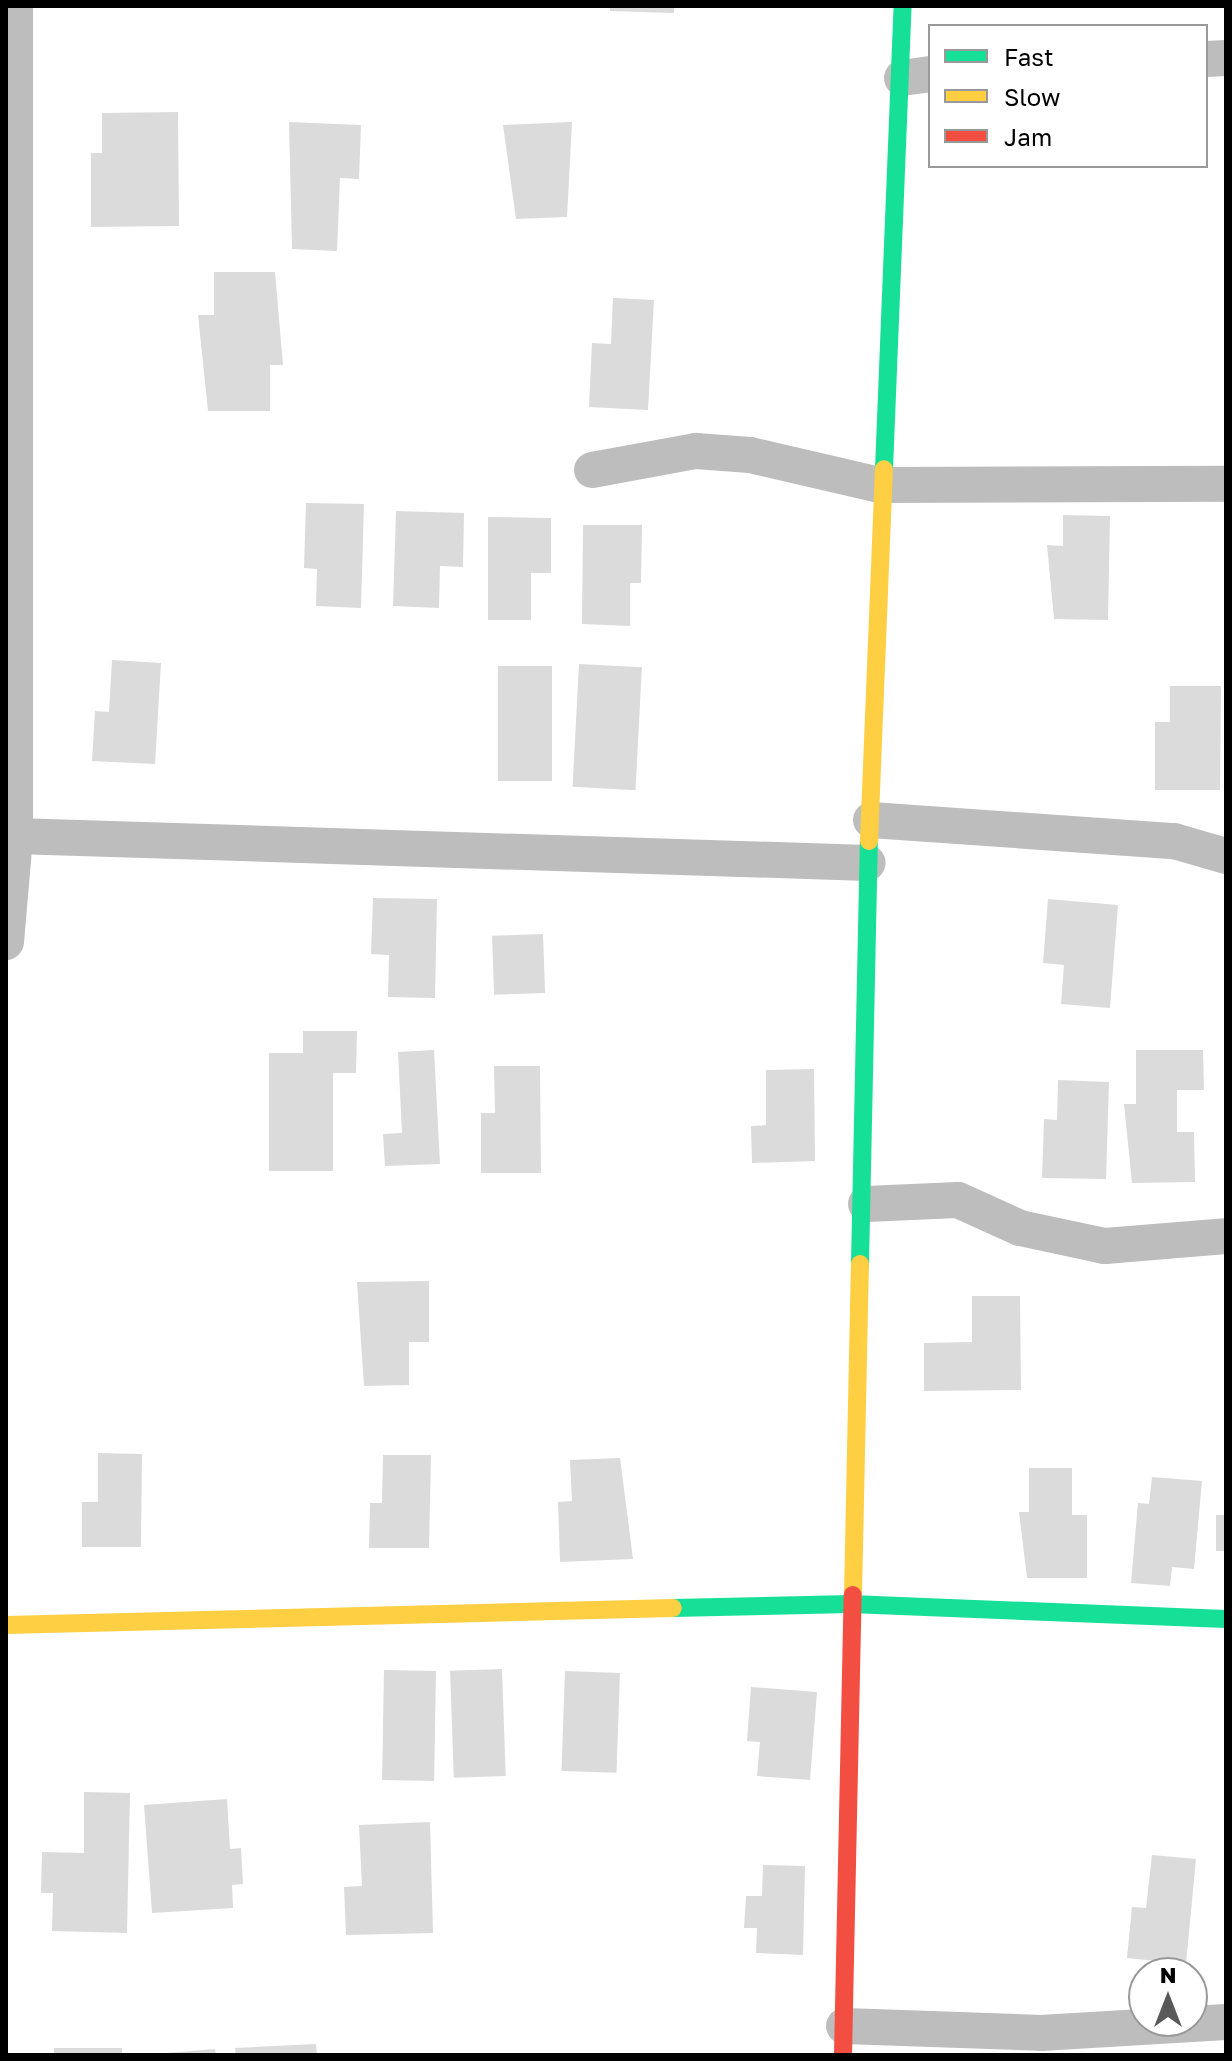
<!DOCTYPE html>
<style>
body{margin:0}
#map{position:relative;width:1232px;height:2061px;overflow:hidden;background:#fff;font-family:"Golos Text",sans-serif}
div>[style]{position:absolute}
.building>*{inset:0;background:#dbdbdb;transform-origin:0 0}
.street>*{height:36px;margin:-18px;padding:0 18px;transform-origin:18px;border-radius:18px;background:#bdbdbd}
.fast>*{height:18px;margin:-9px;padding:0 9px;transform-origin:9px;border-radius:9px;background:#16e098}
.slow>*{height:18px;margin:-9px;padding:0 9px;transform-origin:9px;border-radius:9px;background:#ffcf43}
.jam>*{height:18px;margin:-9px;padding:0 9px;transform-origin:9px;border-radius:9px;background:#f24e42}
span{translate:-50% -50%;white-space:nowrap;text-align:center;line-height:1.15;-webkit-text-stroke:6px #fff;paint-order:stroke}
.frame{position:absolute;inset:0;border:8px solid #000;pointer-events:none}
.legend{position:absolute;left:928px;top:24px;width:280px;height:144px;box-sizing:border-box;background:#fff;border:2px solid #999;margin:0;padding:10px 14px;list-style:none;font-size:24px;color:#000}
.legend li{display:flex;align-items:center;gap:16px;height:40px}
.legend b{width:40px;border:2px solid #999}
.north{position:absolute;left:1128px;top:1957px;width:80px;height:80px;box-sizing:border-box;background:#fff;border:2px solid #999;border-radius:50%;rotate:0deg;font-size:22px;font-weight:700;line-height:32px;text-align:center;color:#000}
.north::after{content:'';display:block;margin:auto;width:28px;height:36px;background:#595959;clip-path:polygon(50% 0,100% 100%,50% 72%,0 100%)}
</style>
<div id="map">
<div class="building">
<div style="clip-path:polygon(610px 6px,674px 6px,674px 13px,610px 11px)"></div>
<div style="clip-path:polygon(178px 112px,179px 226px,91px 227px,91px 153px,102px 153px,102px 113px)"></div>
<div style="clip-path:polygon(289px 122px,361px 125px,359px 179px,340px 178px,337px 251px,292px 249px)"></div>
<div style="clip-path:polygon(572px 122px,567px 217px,516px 219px,503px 125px)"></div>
<div style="clip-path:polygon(214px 272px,275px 272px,283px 365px,270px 365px,270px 411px,208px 411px,198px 315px,214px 315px)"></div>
<div style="clip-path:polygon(613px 298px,654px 300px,648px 410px,589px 407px,592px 343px,611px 344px)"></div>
<div style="clip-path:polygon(306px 503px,364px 504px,361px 608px,316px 606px,317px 569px,304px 568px)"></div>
<div style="clip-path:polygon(396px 511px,464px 513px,463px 567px,440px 566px,439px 608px,393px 606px)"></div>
<div style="clip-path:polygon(1063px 515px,1110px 516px,1108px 620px,1054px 619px,1047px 545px,1063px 546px)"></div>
<div style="clip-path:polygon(488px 517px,551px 518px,551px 573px,531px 573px,531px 620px,488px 620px)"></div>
<div style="clip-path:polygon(583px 525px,642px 525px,641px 583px,630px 583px,630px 626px,582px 624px)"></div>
<div style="clip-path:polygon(112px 660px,161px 663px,155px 764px,92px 761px,95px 711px,109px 712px)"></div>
<div style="left:579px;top:664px;width:63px;height:123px;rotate:3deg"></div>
<div style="left:498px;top:666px;width:54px;height:115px"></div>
<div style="clip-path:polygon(1170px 686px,1221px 686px,1220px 790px,1155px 790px,1155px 722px,1170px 722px)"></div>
<div style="clip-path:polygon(373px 898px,437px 899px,435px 998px,388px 997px,389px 955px,371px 954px)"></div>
<div style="clip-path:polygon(1048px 899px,1118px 905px,1110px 1008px,1061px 1004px,1064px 965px,1043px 963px)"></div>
<div style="left:543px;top:934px;width:59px;height:51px;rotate:88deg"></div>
<div style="clip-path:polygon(303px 1031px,357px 1031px,356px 1073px,333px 1073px,333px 1171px,269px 1171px,269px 1053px,303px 1053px)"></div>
<div style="clip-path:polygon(434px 1050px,440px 1164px,385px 1166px,383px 1134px,402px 1133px,398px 1052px)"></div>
<div style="clip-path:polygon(1136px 1050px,1203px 1050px,1204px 1090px,1177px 1090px,1177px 1132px,1194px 1132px,1195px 1182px,1132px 1183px,1124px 1104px,1136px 1104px)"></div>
<div style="clip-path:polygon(494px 1066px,540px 1066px,541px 1173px,481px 1173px,481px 1113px,495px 1113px)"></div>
<div style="clip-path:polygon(814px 1069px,815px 1161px,752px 1163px,751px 1126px,766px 1125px,766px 1070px)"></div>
<div style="clip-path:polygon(1058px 1080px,1109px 1082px,1106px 1179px,1042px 1178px,1044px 1119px,1057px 1120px)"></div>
<div style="clip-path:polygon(429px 1281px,429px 1342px,409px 1342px,409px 1385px,364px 1386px,357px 1282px)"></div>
<div style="clip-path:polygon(972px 1296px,1020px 1296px,1021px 1390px,924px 1391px,924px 1343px,972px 1342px)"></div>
<div style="clip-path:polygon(98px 1453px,142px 1454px,141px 1547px,82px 1547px,82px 1502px,98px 1502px)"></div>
<div style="clip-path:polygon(383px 1455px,431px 1455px,429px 1548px,369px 1548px,370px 1503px,382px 1503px)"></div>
<div style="clip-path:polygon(620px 1458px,633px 1559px,560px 1562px,558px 1502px,572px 1501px,570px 1460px)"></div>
<div style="clip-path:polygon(1029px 1468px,1072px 1468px,1072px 1515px,1087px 1515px,1087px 1578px,1027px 1578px,1019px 1512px,1029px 1512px)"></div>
<div style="clip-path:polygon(1152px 1477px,1202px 1481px,1194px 1569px,1172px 1567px,1170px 1586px,1131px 1583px,1138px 1503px,1149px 1504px)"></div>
<div style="left:1216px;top:1515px;width:10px;height:36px"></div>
<div style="left:502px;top:1669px;width:107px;height:52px;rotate:88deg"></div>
<div style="left:384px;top:1670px;width:52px;height:110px;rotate:1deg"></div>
<div style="left:565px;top:1671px;width:55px;height:100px;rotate:2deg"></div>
<div style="clip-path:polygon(751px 1687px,817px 1692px,810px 1780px,757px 1776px,760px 1742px,747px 1741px)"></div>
<div style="clip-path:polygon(84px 1792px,130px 1793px,127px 1933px,52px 1931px,53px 1893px,41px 1893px,42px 1852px,84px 1853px)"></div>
<div style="clip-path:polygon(227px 1799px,230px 1849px,241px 1848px,243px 1884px,232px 1885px,233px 1908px,152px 1913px,144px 1805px)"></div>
<div style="clip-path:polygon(430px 1822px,433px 1933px,346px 1935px,344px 1887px,362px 1886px,359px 1825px)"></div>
<div style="clip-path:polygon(1152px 1855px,1196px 1859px,1186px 1964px,1127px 1958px,1132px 1907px,1146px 1908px)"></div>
<div style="clip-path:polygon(763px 1865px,805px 1866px,803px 1955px,756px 1953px,757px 1928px,744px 1928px,746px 1896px,762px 1896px)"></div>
<div style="clip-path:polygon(316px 2044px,317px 2055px,236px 2055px,235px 2048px)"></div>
<div style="left:54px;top:2048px;width:68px;height:7px"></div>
<div style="clip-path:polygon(215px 2049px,216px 2055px,167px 2055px,167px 2053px)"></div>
</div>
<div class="street">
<div style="left:1206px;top:59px;width:20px;rotate:-3deg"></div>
<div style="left:902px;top:78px;width:28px;rotate:-8deg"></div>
<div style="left:592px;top:470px;width:106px;rotate:-10.4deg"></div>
<div style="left:696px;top:451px;width:54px;rotate:4.2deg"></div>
<div style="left:750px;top:455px;width:133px;rotate:13deg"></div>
<div style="left:880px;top:485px;width:346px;rotate:-0.2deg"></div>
<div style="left:871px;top:820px;width:304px;rotate:4deg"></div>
<div style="left:1174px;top:841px;width:54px;rotate:16.1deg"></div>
<div style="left:15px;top:836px;width:853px;rotate:1.81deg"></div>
<div style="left:6px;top:942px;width:106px;rotate:-85.1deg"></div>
<div style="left:15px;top:836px;width:830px;rotate:-90deg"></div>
<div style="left:866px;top:1204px;width:92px;rotate:-2.5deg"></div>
<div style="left:958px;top:1200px;width:68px;rotate:24.3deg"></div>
<div style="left:1020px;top:1228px;width:87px;rotate:12deg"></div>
<div style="left:1105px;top:1246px;width:121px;rotate:-4.7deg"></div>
<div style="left:844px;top:2026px;width:197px;rotate:2deg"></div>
<div style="left:1041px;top:2033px;width:185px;rotate:-3.4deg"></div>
</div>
<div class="fast">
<div style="left:884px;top:469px;width:463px;rotate:-87.7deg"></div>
<div style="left:860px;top:1264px;width:423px;rotate:-88.8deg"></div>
<div style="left:673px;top:1608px;width:178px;rotate:-1.3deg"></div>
<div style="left:851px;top:1604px;width:375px;rotate:2.3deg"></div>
</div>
<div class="slow">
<div style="left:869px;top:841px;width:372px;rotate:-87.7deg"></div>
<div style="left:853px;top:1595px;width:331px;rotate:-88.8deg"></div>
<div style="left:6px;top:1625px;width:667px;rotate:-1.46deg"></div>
</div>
<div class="jam">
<div style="left:843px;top:2055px;width:460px;rotate:-88.8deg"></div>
</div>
<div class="frame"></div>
<ul class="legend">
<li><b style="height:10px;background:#16e098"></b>Fast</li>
<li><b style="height:10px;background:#ffcf43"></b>Slow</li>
<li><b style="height:10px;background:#f24e42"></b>Jam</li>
</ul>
<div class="north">N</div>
</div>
